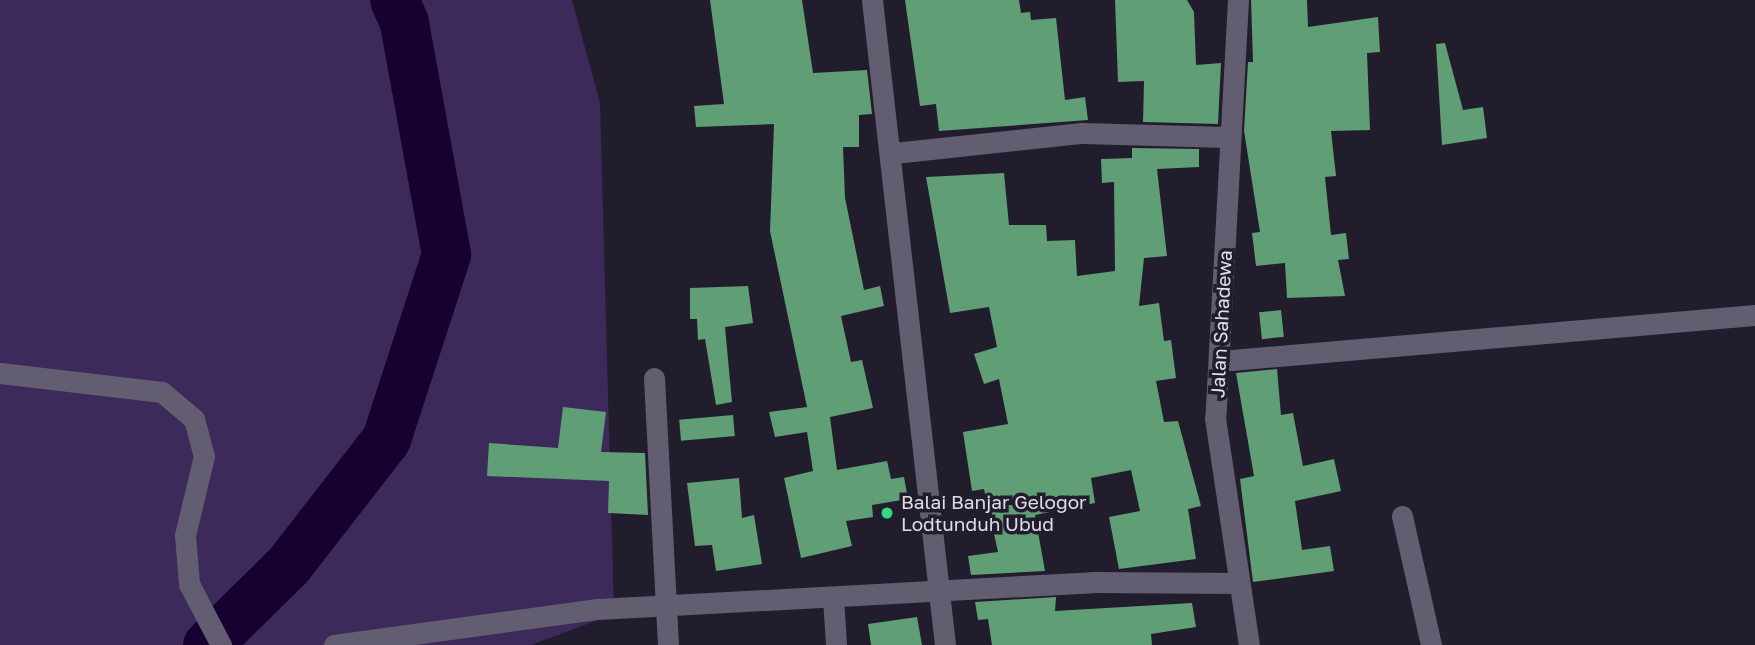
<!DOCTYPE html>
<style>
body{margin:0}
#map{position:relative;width:1755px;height:645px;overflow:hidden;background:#221d2d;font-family:"Golos Text",sans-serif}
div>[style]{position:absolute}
.green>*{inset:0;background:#3c2b5a}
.river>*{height:49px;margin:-24.5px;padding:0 24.5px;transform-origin:24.5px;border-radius:24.5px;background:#160130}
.building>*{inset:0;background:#609e75;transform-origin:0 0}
.minor>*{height:21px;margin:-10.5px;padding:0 10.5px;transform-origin:10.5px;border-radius:10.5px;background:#635d71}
.dots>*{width:19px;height:19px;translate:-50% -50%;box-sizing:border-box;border:4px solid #221d2d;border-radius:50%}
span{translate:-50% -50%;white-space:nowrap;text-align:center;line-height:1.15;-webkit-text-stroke:7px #221d2d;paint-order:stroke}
.street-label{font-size:19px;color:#e0dde8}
.poi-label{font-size:19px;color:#e0dde8}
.left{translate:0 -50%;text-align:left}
</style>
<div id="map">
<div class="green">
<div style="clip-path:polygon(0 0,572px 0,600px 103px,614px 614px,531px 645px,0 645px)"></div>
</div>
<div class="river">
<div style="left:207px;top:645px;width:115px;rotate:-44.6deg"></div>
<div style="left:289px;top:564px;width:158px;rotate:-52.2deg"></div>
<div style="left:386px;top:439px;width:194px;rotate:-72deg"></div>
<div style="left:446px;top:254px;width:236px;rotate:-100.3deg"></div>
<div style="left:404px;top:22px;width:24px;rotate:-114deg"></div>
</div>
<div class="building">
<div style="clip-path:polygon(710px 0,802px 0,813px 73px,867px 70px,872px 114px,859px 115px,859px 147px,843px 147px,845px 198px,864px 290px,880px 286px,884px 306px,841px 316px,851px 362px,862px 360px,873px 408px,830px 417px,837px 470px,887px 461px,891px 479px,904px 477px,908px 499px,872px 505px,873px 517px,846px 521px,852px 546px,801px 558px,784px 478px,813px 471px,807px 432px,775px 437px,769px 412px,807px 407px,770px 231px,774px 124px,696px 127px,694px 106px,724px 104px)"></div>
<div style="clip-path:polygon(905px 0,1019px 0,1021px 13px,1030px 12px,1031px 20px,1056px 18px,1065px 100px,1085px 97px,1088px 120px,939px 131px,936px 104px,920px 106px)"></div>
<div style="clip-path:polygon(1115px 0,1187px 0,1194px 12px,1196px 65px,1221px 63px,1218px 124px,1143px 122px,1144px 81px,1118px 82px)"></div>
<div style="clip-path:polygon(1251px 0,1307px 0,1308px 27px,1378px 17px,1380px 52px,1367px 53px,1370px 130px,1331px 131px,1336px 176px,1325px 177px,1331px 235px,1346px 233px,1349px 259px,1338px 260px,1345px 296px,1287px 298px,1285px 263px,1256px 266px,1252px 233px,1260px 232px,1244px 131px,1248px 62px,1253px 62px)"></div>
<div style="clip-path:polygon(1445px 43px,1463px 110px,1483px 107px,1487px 138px,1442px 145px,1436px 44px)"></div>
<div style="clip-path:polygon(1132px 148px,1199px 149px,1199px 167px,1157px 169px,1167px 256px,1144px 258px,1139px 306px,1159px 303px,1164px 341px,1171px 340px,1176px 378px,1156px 381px,1164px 422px,1178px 421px,1201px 506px,1188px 509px,1196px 559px,1119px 569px,1109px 517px,1140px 511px,1131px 470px,1091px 478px,1095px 503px,1035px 515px,1045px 571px,971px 575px,968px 556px,998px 552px,984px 489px,972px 491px,963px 432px,1008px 424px,999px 379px,984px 384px,974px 354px,997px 347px,989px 307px,950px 313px,926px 177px,1004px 173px,1009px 225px,1046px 225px,1047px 241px,1075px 240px,1077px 276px,1115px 271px,1114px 182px,1102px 183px,1101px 159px,1132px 158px)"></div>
<div style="clip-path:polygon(748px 286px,753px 323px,725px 327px,732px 402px,716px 405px,705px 339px,698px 340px,697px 319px,690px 319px,690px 288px)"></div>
<div style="left:1281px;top:310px;width:27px;height:22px;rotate:84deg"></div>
<div style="clip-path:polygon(1277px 369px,1281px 415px,1293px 413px,1303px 466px,1334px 459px,1341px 491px,1295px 501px,1302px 550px,1330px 546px,1334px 571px,1253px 582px,1240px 479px,1254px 476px,1236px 373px)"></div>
<div style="clip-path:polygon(563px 407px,606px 412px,601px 452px,645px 453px,648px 515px,608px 513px,609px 481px,487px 476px,489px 443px,558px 448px)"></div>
<div style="left:733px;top:415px;width:21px;height:54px;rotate:85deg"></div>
<div style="clip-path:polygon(739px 478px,742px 518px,754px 515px,762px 564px,716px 571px,712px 545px,695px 546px,687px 483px)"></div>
<div style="clip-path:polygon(1056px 597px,1055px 611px,1192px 603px,1196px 627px,1151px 634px,1152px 645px,992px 645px,988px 619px,978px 620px,975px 602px)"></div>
<div style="clip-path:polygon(917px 617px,922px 645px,871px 645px,868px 624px)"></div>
</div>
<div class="minor">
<div style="left:872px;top:0;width:649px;rotate:83.54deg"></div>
<div style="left:1238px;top:0;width:419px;rotate:93.1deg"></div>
<div style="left:1215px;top:418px;width:230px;rotate:81.5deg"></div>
<div style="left:894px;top:153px;width:189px;rotate:-6.1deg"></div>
<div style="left:1082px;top:133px;width:145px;rotate:1.6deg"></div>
<div style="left:1220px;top:361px;width:537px;rotate:-4.91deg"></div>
<div style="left:0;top:373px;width:163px;rotate:6.7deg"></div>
<div style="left:162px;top:392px;width:42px;rotate:40.2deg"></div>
<div style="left:194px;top:419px;width:38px;rotate:75deg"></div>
<div style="left:204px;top:456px;width:81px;rotate:103.5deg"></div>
<div style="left:185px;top:535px;width:49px;rotate:85.3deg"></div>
<div style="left:189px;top:584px;width:69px;rotate:62.3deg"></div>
<div style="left:654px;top:378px;width:267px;rotate:87deg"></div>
<div style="left:1402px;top:516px;width:132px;rotate:77.3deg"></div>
<div style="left:833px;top:598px;width:47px;rotate:86.3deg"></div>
<div style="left:334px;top:645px;width:266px;rotate:-7.8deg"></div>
<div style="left:598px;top:609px;width:495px;rotate:-3.1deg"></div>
<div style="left:1092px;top:582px;width:146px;rotate:0.4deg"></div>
</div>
<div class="dots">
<div style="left:887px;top:513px;background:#37d880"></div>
</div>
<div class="street-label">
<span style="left:1221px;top:324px;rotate:-87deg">Jalan Sahadewa</span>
</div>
<div class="poi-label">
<span class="left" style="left:901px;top:513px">Balai Banjar Gelogor<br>Lodtunduh Ubud</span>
</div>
</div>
